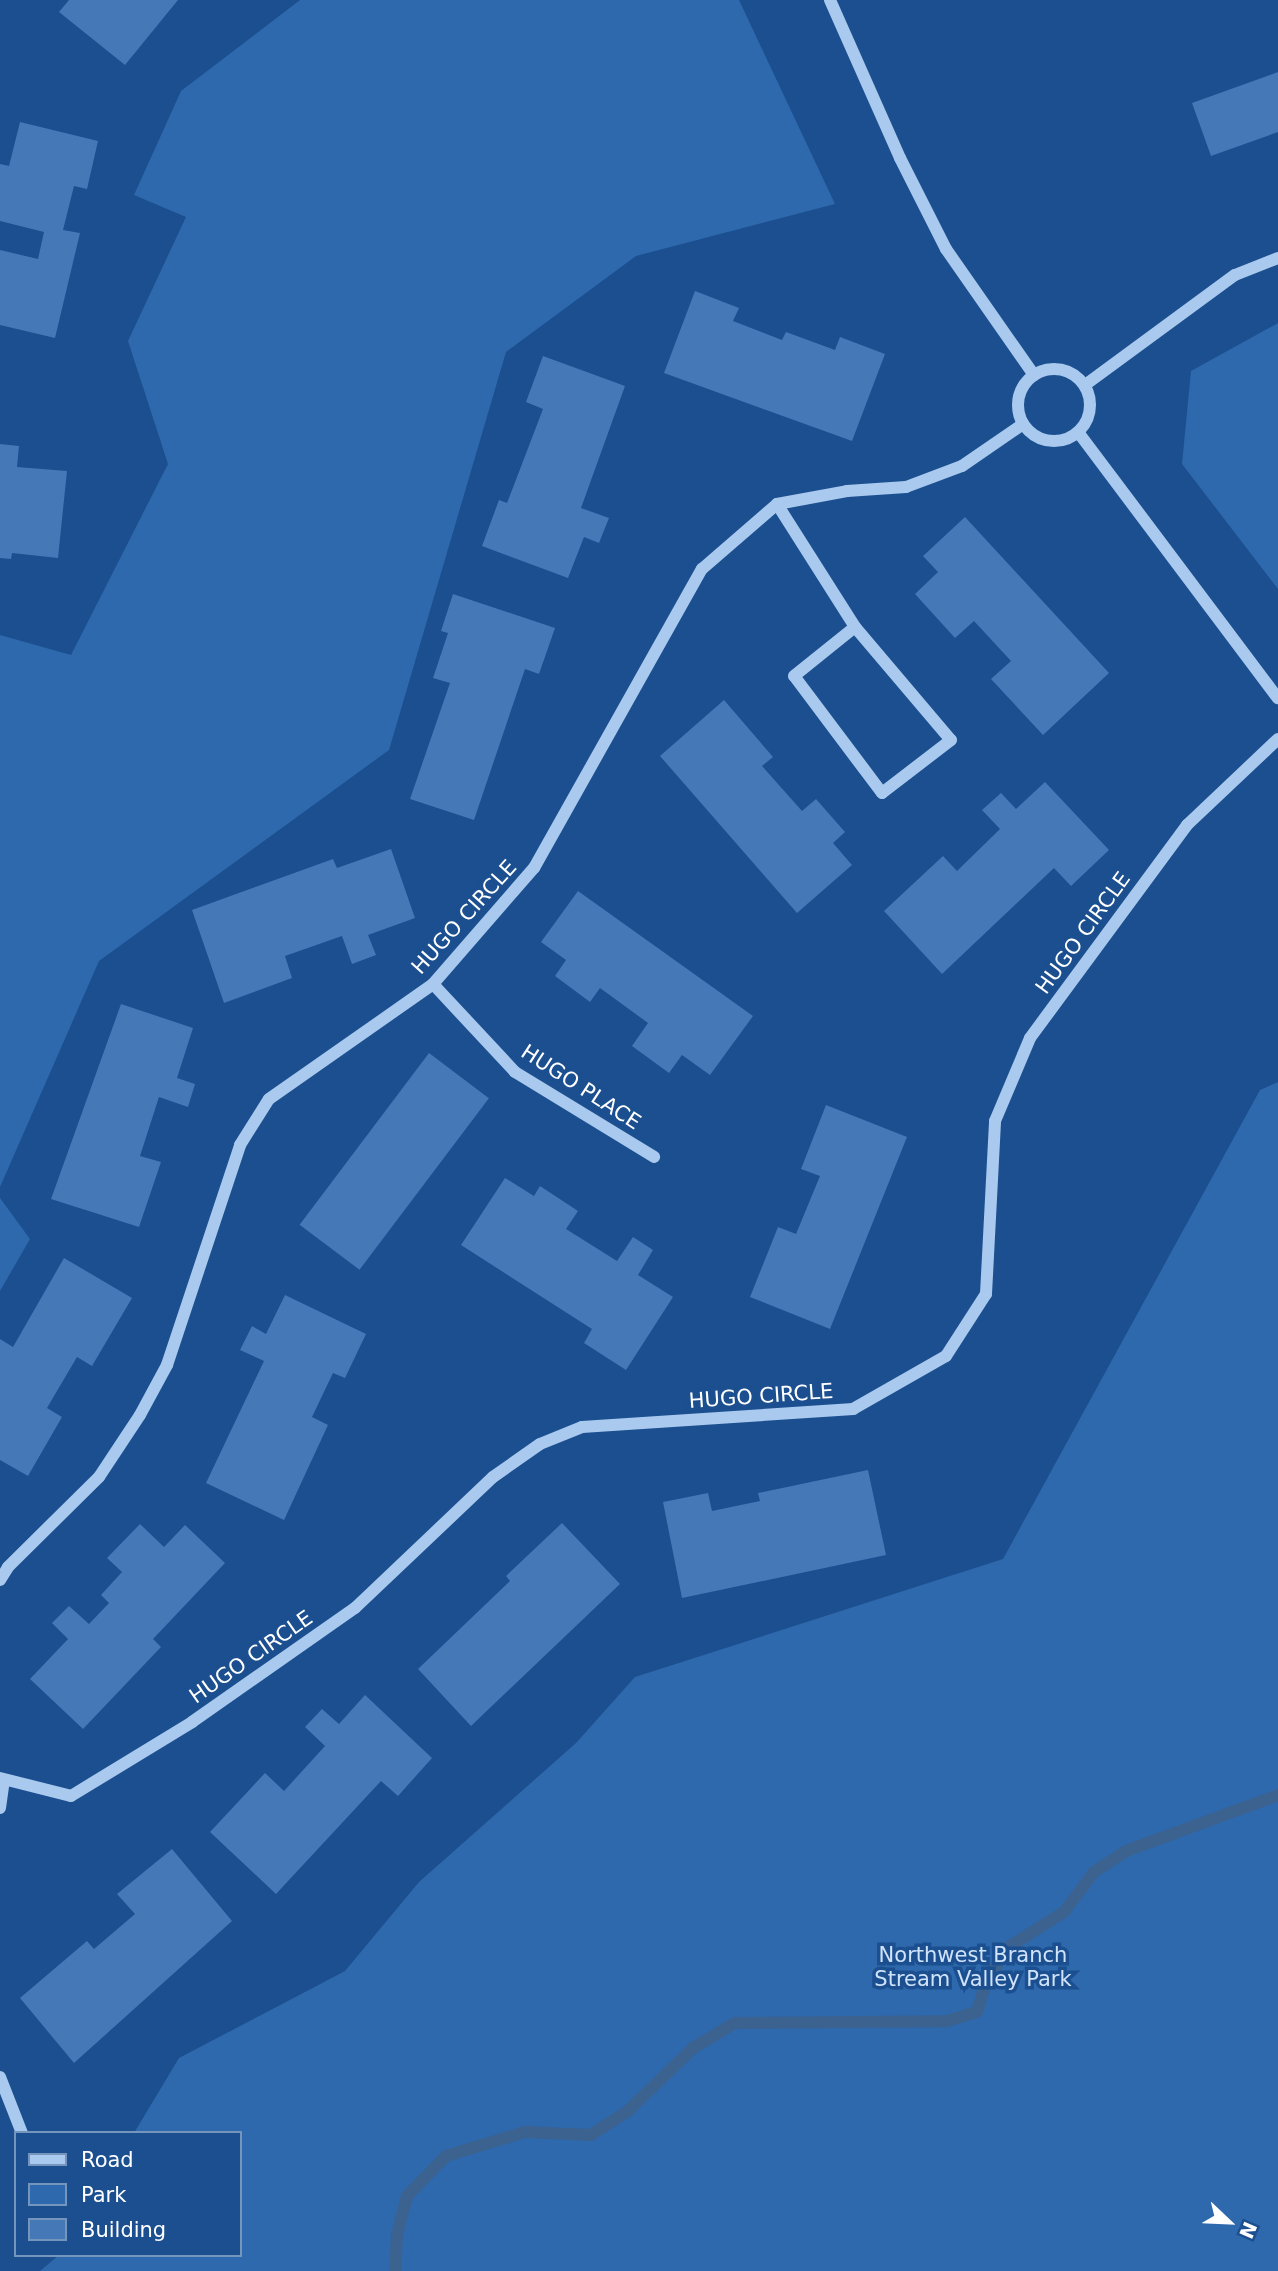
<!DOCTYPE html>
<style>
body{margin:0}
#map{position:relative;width:1278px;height:2271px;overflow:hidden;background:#1b4f8f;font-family:"DejaVu Sans",sans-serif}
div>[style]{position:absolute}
.green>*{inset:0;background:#2e69ad}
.stream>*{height:12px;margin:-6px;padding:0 6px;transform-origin:6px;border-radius:6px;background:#3c6290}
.building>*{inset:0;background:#4478b7;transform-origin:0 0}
.minor>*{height:12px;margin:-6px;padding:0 6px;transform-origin:6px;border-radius:6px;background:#a9c9ee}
.minor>.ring{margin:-6px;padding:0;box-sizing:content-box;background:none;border:12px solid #a9c9ee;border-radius:50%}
span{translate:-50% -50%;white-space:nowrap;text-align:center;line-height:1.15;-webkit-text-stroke:7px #1b4f8f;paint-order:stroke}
.street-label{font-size:21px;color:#fff}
.park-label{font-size:21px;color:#cfe3fa}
.legend{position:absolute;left:14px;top:2131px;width:228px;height:126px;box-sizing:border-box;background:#1b4f8f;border:2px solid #7695bc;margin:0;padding:9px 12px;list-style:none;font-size:21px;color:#fff}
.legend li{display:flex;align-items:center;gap:14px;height:35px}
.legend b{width:35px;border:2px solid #7695bc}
.north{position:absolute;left:1194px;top:2187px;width:70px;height:70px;-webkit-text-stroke:5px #1b4f8f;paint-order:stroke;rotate:113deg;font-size:19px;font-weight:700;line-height:28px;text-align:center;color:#fff}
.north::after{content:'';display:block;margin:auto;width:24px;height:32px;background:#fff;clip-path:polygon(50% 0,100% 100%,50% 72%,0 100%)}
</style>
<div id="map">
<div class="green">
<div style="clip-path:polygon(300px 0,739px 0,835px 204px,636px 256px,506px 352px,389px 750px,99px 961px,0 1187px,0 635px,71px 655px,168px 464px,128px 341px,186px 217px,134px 195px,181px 91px)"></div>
<div style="clip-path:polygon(1278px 323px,1278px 589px,1182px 464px,1191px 371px)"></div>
<div style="clip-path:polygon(1278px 1082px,1278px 2271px,40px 2271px,59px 2255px,240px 2255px,240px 2133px,134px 2133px,179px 2058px,345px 1971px,419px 1882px,576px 1743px,635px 1677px,1003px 1559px,1260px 1090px)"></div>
<div style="clip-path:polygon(0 1198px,30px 1239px,0 1291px)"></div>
</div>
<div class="stream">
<div style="left:395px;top:2271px;width:36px;rotate:-87deg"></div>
<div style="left:397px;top:2235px;width:40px;rotate:-75.6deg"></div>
<div style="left:407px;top:2196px;width:56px;rotate:-45.7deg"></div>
<div style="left:446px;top:2156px;width:83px;rotate:-16.9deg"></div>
<div style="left:525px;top:2132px;width:66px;rotate:2.6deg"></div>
<div style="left:591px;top:2135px;width:44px;rotate:-33deg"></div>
<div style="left:628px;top:2111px;width:91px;rotate:-44.1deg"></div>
<div style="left:693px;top:2048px;width:49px;rotate:-30.8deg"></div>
<div style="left:735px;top:2023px;width:212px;rotate:-0.5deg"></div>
<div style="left:947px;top:2021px;width:31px;rotate:-17deg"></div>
<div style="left:977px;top:2012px;width:31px;rotate:-73deg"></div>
<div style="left:986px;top:1982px;width:40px;rotate:-58deg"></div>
<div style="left:1007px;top:1948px;width:67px;rotate:-32.3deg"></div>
<div style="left:1064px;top:1912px;width:50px;rotate:-53.1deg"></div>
<div style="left:1094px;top:1872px;width:38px;rotate:-33deg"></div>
<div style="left:1126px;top:1851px;width:162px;rotate:-20.2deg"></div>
</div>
<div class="building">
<div style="clip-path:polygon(69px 0,178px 0,125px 65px,59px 12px)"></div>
<div style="clip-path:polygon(1278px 72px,1278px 132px,1211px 156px,1192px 103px)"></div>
<div style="clip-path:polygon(20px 122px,98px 141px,87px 189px,74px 186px,63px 230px,80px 233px,55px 338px,0 325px,0 250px,38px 259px,44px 232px,0 221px,0 164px,9px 166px)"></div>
<div style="clip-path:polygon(695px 291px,739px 308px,733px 321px,782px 340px,786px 332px,835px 350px,840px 337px,885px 354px,852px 441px,664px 373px)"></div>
<div style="clip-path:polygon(543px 356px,625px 386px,581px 508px,609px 518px,599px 543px,584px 537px,568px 578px,482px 546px,499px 500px,507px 503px,543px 409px,526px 402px)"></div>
<div style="clip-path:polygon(0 444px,19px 446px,17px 467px,67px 471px,58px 558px,12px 553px,11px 559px,0 558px)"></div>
<div style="clip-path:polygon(965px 517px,1109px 673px,1043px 735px,991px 679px,1011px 661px,974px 621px,955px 638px,915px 594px,938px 572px,923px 556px)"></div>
<div style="clip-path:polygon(453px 594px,555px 628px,539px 674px,525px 669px,474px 820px,410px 799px,450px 683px,433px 678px,448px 633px,441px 631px)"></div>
<div style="clip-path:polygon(724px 700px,773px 757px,762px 766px,802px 811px,816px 799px,845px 832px,833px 843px,852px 865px,797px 913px,660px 756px)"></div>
<div style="clip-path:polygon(1045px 782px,1109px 850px,1071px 886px,1054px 868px,942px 974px,884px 911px,943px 856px,957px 871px,1000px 829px,982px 810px,1001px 793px,1016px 809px)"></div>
<div style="clip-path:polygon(391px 849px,415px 918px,368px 935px,376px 955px,352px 964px,342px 936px,285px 956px,292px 978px,224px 1003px,192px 910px,333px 859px,337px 868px)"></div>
<div style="clip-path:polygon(578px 891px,753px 1016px,710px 1075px,682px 1055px,669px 1073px,632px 1046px,648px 1023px,600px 988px,590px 1002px,555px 976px,566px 960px,541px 942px)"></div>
<div style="clip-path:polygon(121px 1004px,193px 1028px,177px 1078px,195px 1084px,188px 1107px,159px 1097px,140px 1156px,161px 1162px,139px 1227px,51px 1199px)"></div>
<div style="left:429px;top:1053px;width:75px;height:215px;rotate:37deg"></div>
<div style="clip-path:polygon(826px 1105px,907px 1137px,830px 1329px,750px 1297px,778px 1227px,796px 1234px,820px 1176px,801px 1169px)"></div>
<div style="clip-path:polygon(505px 1178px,534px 1196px,540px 1186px,578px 1211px,566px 1229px,617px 1261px,633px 1237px,653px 1250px,638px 1275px,673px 1297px,626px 1370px,584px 1343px,592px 1329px,461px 1245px)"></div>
<div style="clip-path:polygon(64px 1258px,132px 1298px,92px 1366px,77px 1357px,47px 1408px,62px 1417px,28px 1476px,0 1460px,0 1339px,13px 1347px)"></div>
<div style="clip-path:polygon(285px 1295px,366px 1334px,345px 1378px,333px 1373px,312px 1417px,328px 1425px,284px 1520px,206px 1483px,264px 1361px,240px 1350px,252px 1326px,266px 1334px)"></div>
<div style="clip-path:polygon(868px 1470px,886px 1555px,682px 1598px,663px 1502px,708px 1493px,712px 1511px,760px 1501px,758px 1493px)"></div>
<div style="clip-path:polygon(562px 1523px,620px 1584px,471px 1726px,418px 1669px,510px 1581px,506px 1576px)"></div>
<div style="clip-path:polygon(140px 1524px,164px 1547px,185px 1525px,225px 1563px,153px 1639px,161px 1647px,83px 1729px,30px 1679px,68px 1639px,52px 1623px,69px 1606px,89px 1624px,109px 1603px,101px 1595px,122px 1572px,107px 1558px)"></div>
<div style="clip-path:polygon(365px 1695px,432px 1758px,398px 1796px,381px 1781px,276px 1894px,210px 1832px,265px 1773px,284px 1791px,325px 1746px,305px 1727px,322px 1709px,339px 1724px)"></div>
<div style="clip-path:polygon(172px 1849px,232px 1921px,74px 2063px,20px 1998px,87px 1941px,94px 1949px,135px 1914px,117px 1894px)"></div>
</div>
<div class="minor">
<div style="left:830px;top:0;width:173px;rotate:66.1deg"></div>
<div style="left:900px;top:158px;width:102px;rotate:63.2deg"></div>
<div style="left:946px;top:249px;width:154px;rotate:55.1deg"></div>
<div class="ring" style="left:1018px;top:369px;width:60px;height:60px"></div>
<div style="left:1085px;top:385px;width:186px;rotate:-36.3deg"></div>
<div style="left:1235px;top:275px;width:46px;rotate:-21.6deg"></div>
<div style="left:1078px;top:432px;width:333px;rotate:53.1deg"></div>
<div style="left:777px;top:504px;width:146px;rotate:57.6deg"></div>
<div style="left:855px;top:627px;width:148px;rotate:49.7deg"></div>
<div style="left:951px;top:740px;width:87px;rotate:142.5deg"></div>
<div style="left:882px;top:793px;width:146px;rotate:-126.9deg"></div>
<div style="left:794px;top:676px;width:78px;rotate:-38.8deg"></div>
<div style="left:433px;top:984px;width:120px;rotate:47deg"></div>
<div style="left:515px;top:1072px;width:163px;rotate:31.4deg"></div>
<div style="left:0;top:1580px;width:15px;rotate:-58deg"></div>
<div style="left:8px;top:1567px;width:128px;rotate:-44.7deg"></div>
<div style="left:99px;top:1477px;width:74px;rotate:-56.5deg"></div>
<div style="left:140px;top:1415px;width:57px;rotate:-61.6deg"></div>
<div style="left:167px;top:1365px;width:232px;rotate:-71.6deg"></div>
<div style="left:240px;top:1145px;width:54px;rotate:-57.8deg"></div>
<div style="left:269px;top:1099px;width:200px;rotate:-35deg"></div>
<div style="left:433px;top:984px;width:154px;rotate:-49deg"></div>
<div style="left:534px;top:868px;width:343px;rotate:-60.7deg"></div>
<div style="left:702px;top:569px;width:99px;rotate:-40.9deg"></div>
<div style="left:777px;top:504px;width:71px;rotate:-10.5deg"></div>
<div style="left:847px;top:491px;width:59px;rotate:-3.9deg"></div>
<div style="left:906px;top:487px;width:60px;rotate:-20.6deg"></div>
<div style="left:962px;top:466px;width:74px;rotate:-34.5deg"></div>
<div style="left:0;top:1778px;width:73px;rotate:14.2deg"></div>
<div style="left:71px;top:1796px;width:142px;rotate:-31.4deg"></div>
<div style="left:192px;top:1722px;width:199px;rotate:-35deg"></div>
<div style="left:355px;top:1608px;width:190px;rotate:-43.5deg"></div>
<div style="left:493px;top:1477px;width:57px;rotate:-35.1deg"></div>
<div style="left:540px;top:1444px;width:45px;rotate:-22deg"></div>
<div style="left:582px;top:1427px;width:272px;rotate:-3.8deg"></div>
<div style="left:853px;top:1409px;width:107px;rotate:-29.7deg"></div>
<div style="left:946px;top:1356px;width:74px;rotate:-57.2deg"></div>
<div style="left:986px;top:1294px;width:173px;rotate:-87deg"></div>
<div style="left:995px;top:1121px;width:90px;rotate:-67.1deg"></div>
<div style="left:1030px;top:1038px;width:265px;rotate:-53.6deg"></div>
<div style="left:1187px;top:825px;width:125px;rotate:-43.4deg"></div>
<div style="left:0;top:1808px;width:27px;rotate:-82deg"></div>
<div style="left:0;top:2077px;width:60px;rotate:68.6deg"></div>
</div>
<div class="street-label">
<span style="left:464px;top:917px;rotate:-48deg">HUGO CIRCLE</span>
<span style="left:1083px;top:933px;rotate:-54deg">HUGO CIRCLE</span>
<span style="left:581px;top:1087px;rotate:33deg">HUGO PLACE</span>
<span style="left:761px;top:1396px;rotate:-4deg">HUGO CIRCLE</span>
<span style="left:251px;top:1657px;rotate:-35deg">HUGO CIRCLE</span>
</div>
<div class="park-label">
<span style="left:973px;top:1967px">Northwest Branch<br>Stream Valley Park</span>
</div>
<ul class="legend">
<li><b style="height:9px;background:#a9c9ee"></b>Road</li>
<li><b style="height:19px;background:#2e69ad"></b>Park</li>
<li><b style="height:19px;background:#4478b7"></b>Building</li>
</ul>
<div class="north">N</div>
</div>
